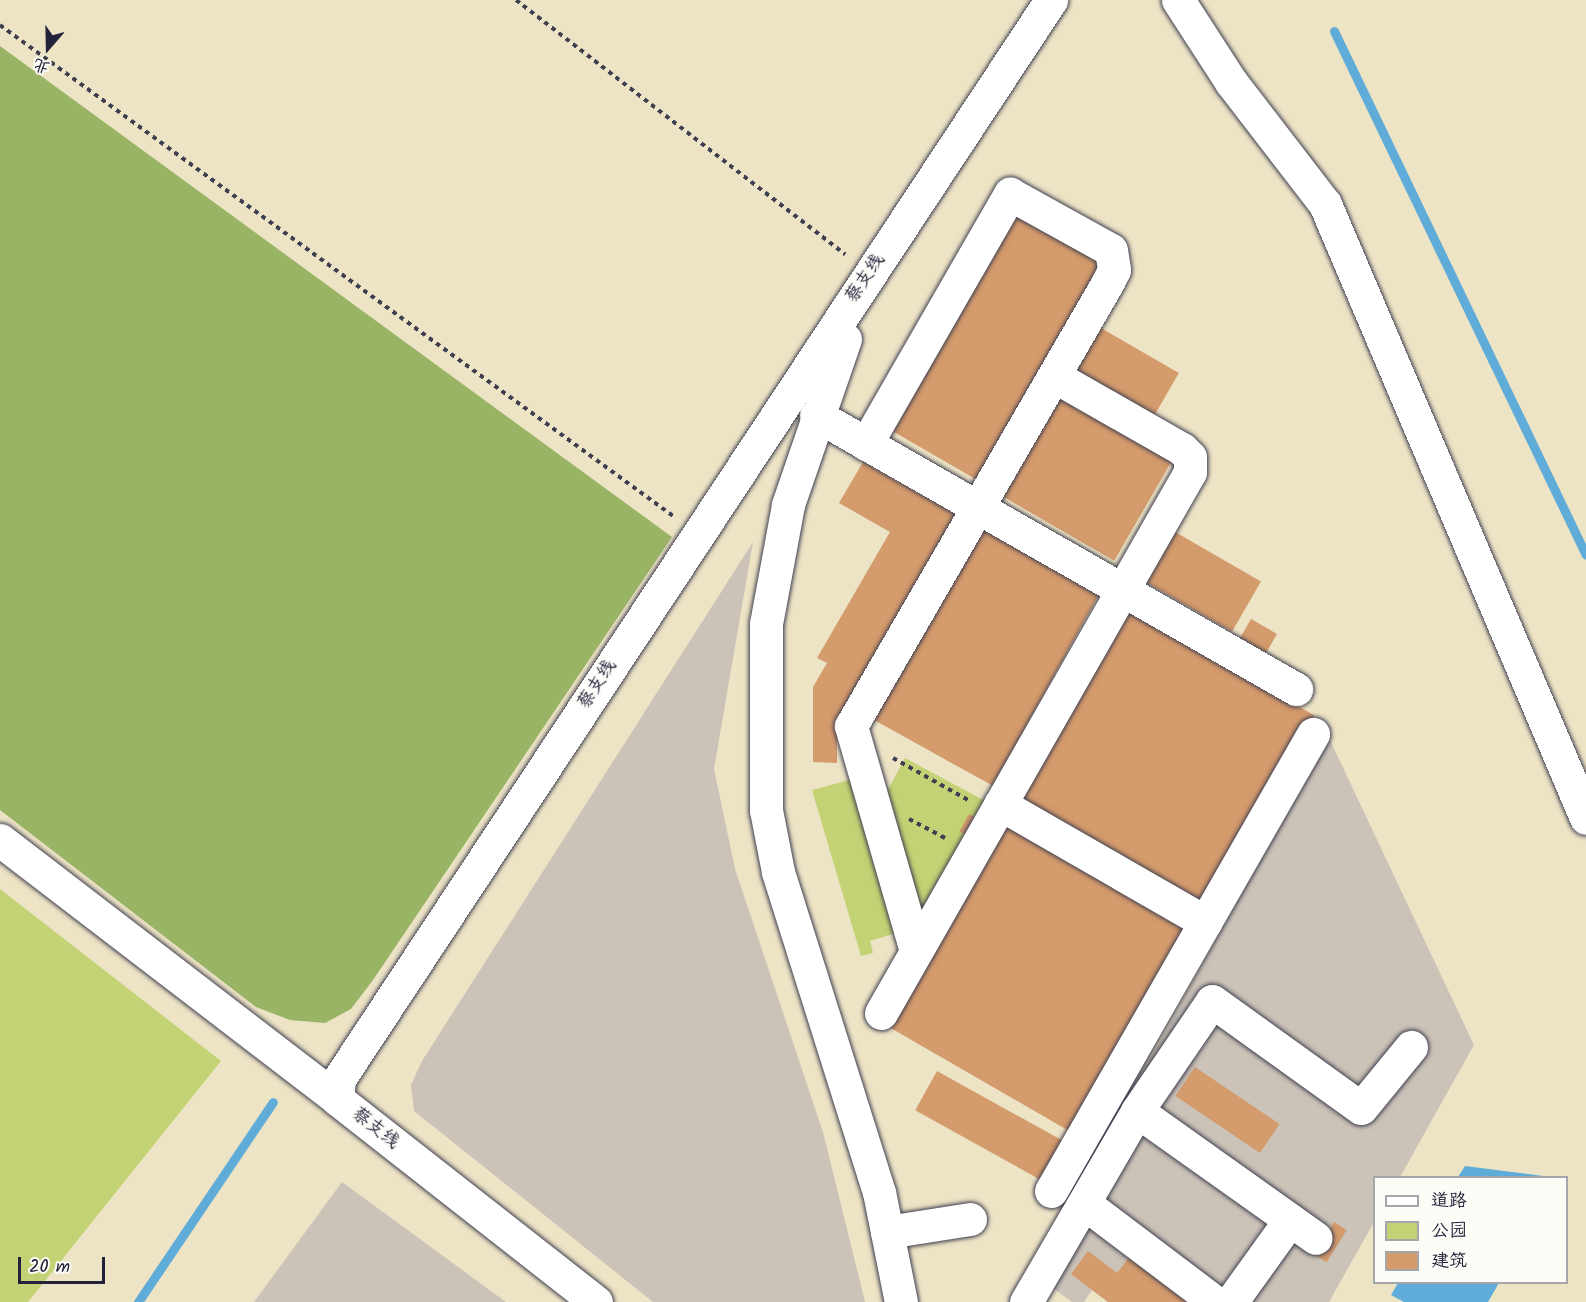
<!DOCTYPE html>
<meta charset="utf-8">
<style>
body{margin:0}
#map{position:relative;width:1586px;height:1302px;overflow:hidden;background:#ede4c6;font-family:Kalam,"LXGW WenKai TC",sans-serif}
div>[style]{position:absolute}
.industrial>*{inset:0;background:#cbc3b8}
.green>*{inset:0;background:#c3d274}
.forest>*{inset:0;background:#9ab466}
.water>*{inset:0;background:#60acd8}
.stream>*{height:9px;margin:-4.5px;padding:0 4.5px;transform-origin:4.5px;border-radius:4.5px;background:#60acd8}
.building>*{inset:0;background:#d49b6c;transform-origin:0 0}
.path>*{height:4px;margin-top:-2px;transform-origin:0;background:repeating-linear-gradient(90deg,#403f50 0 4.5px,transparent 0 9px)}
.roads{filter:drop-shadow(0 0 2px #403f50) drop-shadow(0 0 2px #403f50)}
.minor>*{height:33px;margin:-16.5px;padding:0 16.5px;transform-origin:16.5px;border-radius:16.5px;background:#fff}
span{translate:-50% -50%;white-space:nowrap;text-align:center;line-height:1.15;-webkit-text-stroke:5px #fdfcf7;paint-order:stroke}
.street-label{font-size:18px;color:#22223b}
.legend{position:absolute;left:1373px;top:1176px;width:195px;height:108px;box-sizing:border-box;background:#fdfcf7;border:2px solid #a5a5ac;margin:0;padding:8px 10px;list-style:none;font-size:18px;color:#22223b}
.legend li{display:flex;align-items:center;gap:12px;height:30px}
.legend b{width:30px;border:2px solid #a5a5ac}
.north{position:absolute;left:18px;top:18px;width:60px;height:60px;-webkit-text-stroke:4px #fdfcf7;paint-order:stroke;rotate:200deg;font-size:16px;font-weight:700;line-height:24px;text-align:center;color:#22223b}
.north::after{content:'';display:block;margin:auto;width:21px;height:27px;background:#22223b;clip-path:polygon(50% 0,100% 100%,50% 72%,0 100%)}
.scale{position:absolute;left:18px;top:1257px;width:87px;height:27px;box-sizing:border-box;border:3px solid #22223b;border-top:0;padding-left:8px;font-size:18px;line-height:21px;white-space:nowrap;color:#22223b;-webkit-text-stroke:4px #fdfcf7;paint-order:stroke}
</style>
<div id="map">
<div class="industrial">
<div style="clip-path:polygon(753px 542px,714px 769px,735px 869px,823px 1132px,865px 1302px,653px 1302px,414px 1111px,411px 1085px,422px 1061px)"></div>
<div style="clip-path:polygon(1328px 736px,1474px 1045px,1400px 1177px,1374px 1178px,1374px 1222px,1329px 1302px,1108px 1302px,1092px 1290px,1084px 1302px,1072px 1302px,1033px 1273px)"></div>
<div style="clip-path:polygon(342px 1182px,506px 1302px,254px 1302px)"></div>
</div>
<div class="green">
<div style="clip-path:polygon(905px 758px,987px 802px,919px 926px,870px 941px,873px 953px,861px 956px,812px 790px,857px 778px,884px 797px)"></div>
<div style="clip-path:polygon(0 889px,221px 1061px,28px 1302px,0 1302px)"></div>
</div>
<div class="forest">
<div style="clip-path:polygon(0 46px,672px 537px,373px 980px,351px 1009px,325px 1023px,290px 1020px,256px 1007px,0 810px)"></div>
</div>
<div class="water">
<div style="clip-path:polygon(1465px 1166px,1551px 1177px,1458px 1177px)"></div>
<div style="clip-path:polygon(1398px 1283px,1398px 1282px,1499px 1283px,1488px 1302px,1404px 1302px,1391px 1295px)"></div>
</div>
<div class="stream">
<div style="left:1334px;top:31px;width:581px;rotate:64.32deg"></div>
<div style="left:138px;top:1302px;width:241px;rotate:-56deg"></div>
</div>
<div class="building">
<div style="left:1010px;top:201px;width:115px;height:258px;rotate:30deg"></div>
<div style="left:1094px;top:324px;width:98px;height:56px;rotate:30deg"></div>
<div style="left:1058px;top:384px;width:137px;height:125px;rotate:30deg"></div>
<div style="clip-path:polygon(863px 462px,957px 515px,837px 722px,837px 763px,813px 762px,813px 687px,827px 663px,817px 658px,890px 532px,839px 503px)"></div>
<div style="left:974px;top:525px;width:143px;height:219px;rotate:29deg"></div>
<div style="left:1170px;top:529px;width:105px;height:58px;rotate:30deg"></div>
<div style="left:1123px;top:605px;width:221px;height:225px;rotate:30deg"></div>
<div style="left:1251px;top:619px;width:30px;height:22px;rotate:30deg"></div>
<div style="left:969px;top:814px;width:10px;height:20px;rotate:29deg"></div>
<div style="left:1001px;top:818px;width:220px;height:237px;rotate:30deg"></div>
<div style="left:1195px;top:1067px;width:102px;height:35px;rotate:34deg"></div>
<div style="left:937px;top:1071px;width:145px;height:45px;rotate:29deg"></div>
<div style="left:1334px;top:1222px;width:15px;height:38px;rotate:32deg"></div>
<div style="clip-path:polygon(1088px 1251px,1117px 1273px,1131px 1255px,1193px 1302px,1108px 1302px,1071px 1274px)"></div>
</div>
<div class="path">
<div style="left:516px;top:0;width:416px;rotate:37.7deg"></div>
<div style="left:0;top:25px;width:833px;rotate:36.11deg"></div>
<div style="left:893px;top:758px;width:86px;rotate:29.2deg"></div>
<div style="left:909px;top:819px;width:41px;rotate:27.8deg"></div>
</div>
<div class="roads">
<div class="minor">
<div style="left:1178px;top:0;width:98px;rotate:57.1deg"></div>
<div style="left:1231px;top:82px;width:154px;rotate:52.4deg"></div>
<div style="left:1325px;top:204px;width:667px;rotate:66.97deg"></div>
<div style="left:845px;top:339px;width:176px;rotate:109deg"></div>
<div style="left:788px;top:505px;width:121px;rotate:100.5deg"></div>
<div style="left:766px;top:624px;width:186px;rotate:90deg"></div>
<div style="left:766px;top:810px;width:63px;rotate:79deg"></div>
<div style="left:778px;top:872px;width:336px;rotate:72.5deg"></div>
<div style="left:879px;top:1192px;width:112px;rotate:78.7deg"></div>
<div style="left:816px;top:415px;width:553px;rotate:29.72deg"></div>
<div style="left:866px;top:444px;width:289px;rotate:-60.1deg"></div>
<div style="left:1010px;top:194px;width:115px;rotate:29deg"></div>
<div style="left:1111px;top:250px;width:20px;rotate:81deg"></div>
<div style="left:1114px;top:270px;width:13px;rotate:117deg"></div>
<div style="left:1108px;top:282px;width:513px;rotate:120.06deg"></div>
<div style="left:851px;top:726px;width:234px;rotate:73.9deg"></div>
<div style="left:1000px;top:804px;width:237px;rotate:29.9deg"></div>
<div style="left:0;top:840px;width:425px;rotate:37.5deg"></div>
<div style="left:881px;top:1013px;width:623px;rotate:-60.27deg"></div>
<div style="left:1190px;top:472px;width:15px;rotate:-90deg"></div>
<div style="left:1190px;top:457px;width:11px;rotate:-135deg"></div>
<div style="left:1182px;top:449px;width:147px;rotate:-150.3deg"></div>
<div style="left:1137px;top:1111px;width:133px;rotate:-55.7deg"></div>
<div style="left:1212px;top:1001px;width:183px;rotate:35.7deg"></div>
<div style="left:1361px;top:1108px;width:79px;rotate:-50.7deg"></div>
<div style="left:1051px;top:1191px;width:527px;rotate:-60.17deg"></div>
<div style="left:1084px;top:1203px;width:164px;rotate:37.1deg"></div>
<div style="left:887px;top:1232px;width:84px;rotate:-8.9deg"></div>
<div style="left:596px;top:1302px;width:329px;rotate:-141.9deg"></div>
<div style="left:337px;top:1099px;width:20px;rotate:-84deg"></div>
<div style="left:339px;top:1079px;width:1293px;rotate:-56.58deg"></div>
<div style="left:1026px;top:1302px;width:221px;rotate:-59.8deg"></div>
<div style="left:1137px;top:1111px;width:219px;rotate:35.4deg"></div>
<div style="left:1231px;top:1302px;width:101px;rotate:-54.3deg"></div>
</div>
</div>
<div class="street-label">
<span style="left:866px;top:279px;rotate:-56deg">蔡支线</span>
<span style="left:598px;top:685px;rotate:-57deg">蔡支线</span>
<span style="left:375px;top:1129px;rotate:38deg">蔡支线</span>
</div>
<ul class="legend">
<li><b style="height:8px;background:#fff"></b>道路</li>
<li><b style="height:16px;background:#c3d274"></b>公园</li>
<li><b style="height:16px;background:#d49b6c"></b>建筑</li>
</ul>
<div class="north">北</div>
<div class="scale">20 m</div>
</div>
